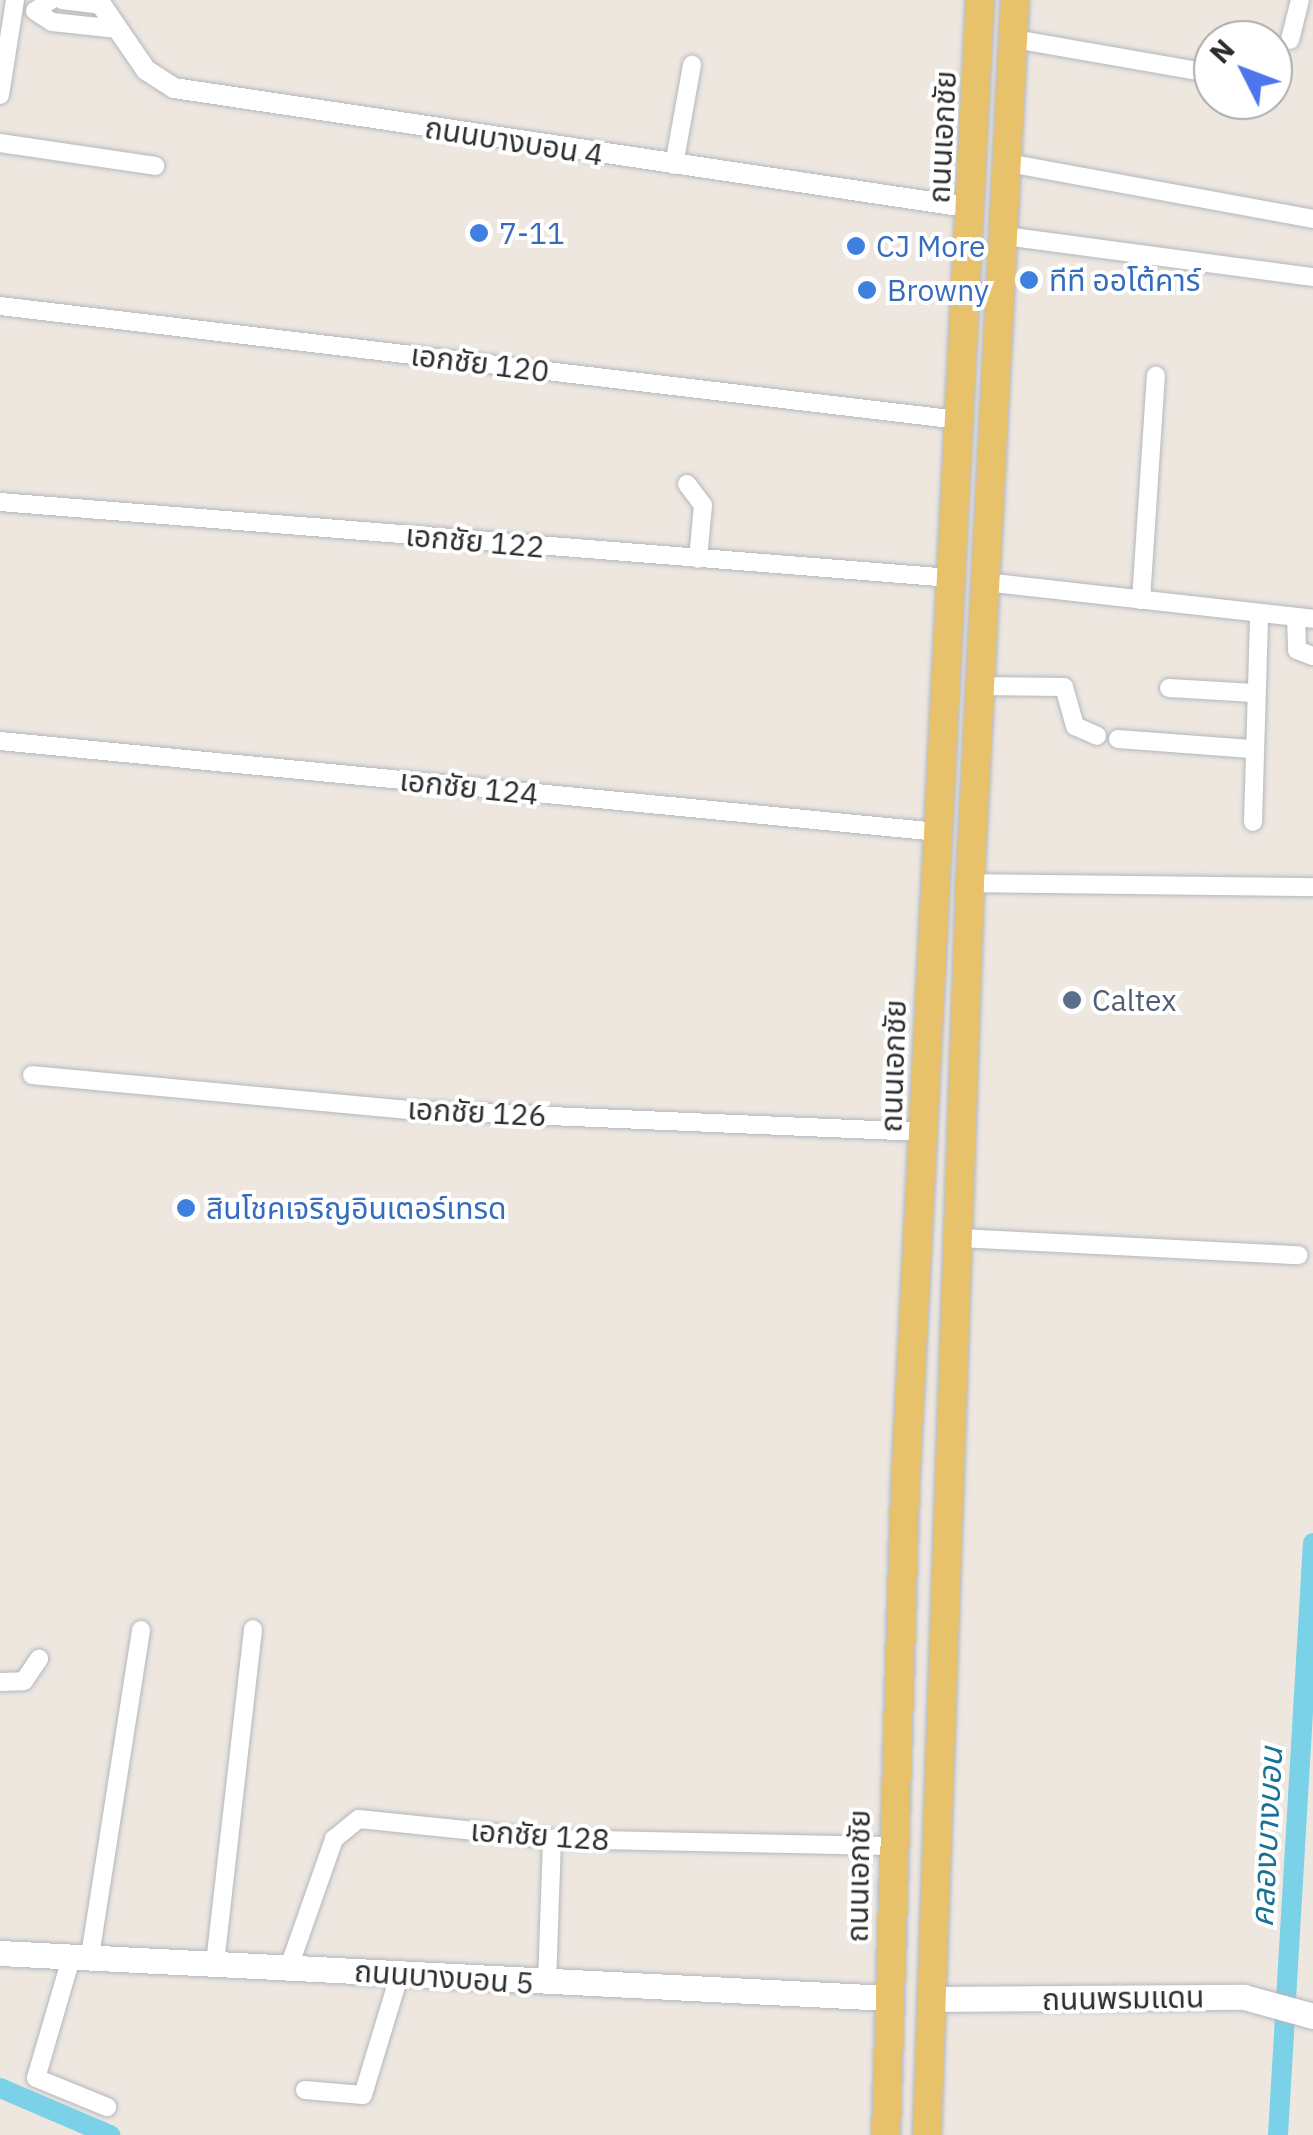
<!DOCTYPE html>
<meta charset="utf-8">
<style>
body{margin:0}
#map{position:relative;width:1313px;height:2135px;overflow:hidden;background:#ede7e0;font-family:"IBM Plex Sans","Noto Sans Thai",sans-serif}
div>[style]{position:absolute}
.canal>*{height:20px;margin:-10px;padding:0 10px;transform-origin:10px;border-radius:10px;background:#7bd1e7}
.roads{filter:drop-shadow(0 0 2px #b3b7bf) drop-shadow(0 0 2px #b3b7bf)}
.minor>*{height:18px;margin:-9px;padding:0 9px;transform-origin:9px;border-radius:9px;background:#fff}
.tertiary>*{height:20px;margin:-10px;padding:0 10px;transform-origin:10px;border-radius:10px;background:#fff}
.secondary>*{height:25px;margin:-12.5px;padding:0 12.5px;transform-origin:12.5px;border-radius:12.5px;background:#fff}
.primary>*{height:28px;margin:-14px;padding:0 14px;transform-origin:14px;border-radius:14px;background:#e8c26b}
.dots>*{width:28px;height:28px;translate:-50% -50%;box-sizing:border-box;border:5px solid #fff;border-radius:50%}
span{translate:-50% -50%;white-space:nowrap;text-align:center;line-height:1.15;-webkit-text-stroke:8px #fff;paint-order:stroke}
.street-label{font-size:30px;color:#2d2d2d}
.shop-label{font-size:30px;color:#366cbe}
.left{translate:0 -50%;text-align:left}
.service-label{font-size:30px;color:#4e5e75}
.water-label{font-size:32px;color:#177396;font-style:italic}
.north{position:absolute;left:1193px;top:20px;width:100px;height:100px;box-sizing:border-box;background:#fff;border:2px solid #ababab;border-radius:50%;rotate:312deg;font-size:28px;font-weight:700;line-height:40px;text-align:center;color:#2d2d2d}
.north::after{content:'';display:block;margin:auto;width:35px;height:45px;background:#4c75ee;clip-path:polygon(50% 0,100% 100%,50% 72%,0 100%)}
</style>
<div id="map">
<div class="canal">
<div style="left:0;top:2088px;width:120px;rotate:23.1deg"></div>
<div style="left:1278px;top:2135px;width:593px;rotate:-86.62deg"></div>
</div>
<div class="roads">
<div class="minor">
<div style="left:51px;top:0;width:19px;rotate:145deg"></div>
<div style="left:35px;top:11px;width:20px;rotate:33deg"></div>
<div style="left:52px;top:22px;width:66px;rotate:6.1deg"></div>
<div style="left:62px;top:0;width:39px;rotate:7deg"></div>
<div style="left:1014px;top:39px;width:187px;rotate:9.9deg"></div>
<div style="left:1290px;top:40px;width:41px;rotate:-76deg"></div>
<div style="left:0;top:95px;width:96px;rotate:-81deg"></div>
<div style="left:0;top:143px;width:157px;rotate:8.4deg"></div>
<div style="left:1008px;top:163px;width:310px;rotate:10.4deg"></div>
<div style="left:674px;top:165px;width:102px;rotate:-79.8deg"></div>
<div style="left:1005px;top:236px;width:311px;rotate:7.6deg"></div>
<div style="left:0;top:306px;width:966px;rotate:6.78deg"></div>
<div style="left:687px;top:484px;width:26px;rotate:53deg"></div>
<div style="left:703px;top:505px;width:54px;rotate:95.3deg"></div>
<div style="left:0;top:502px;width:954px;rotate:4.57deg"></div>
<div style="left:985px;top:582px;width:330px;rotate:6.4deg"></div>
<div style="left:1141px;top:600px;width:225px;rotate:-86.2deg"></div>
<div style="left:1296px;top:617px;width:33px;rotate:88deg"></div>
<div style="left:1297px;top:650px;width:17px;rotate:21deg"></div>
<div style="left:979px;top:686px;width:85px;rotate:0.7deg"></div>
<div style="left:1064px;top:687px;width:41px;rotate:74.2deg"></div>
<div style="left:1075px;top:726px;width:24px;rotate:24deg"></div>
<div style="left:1169px;top:688px;width:85px;rotate:3.4deg"></div>
<div style="left:1118px;top:739px;width:133px;rotate:4.3deg"></div>
<div style="left:0;top:741px;width:942px;rotate:5.54deg"></div>
<div style="left:1253px;top:822px;width:208px;rotate:-88.3deg"></div>
<div style="left:970px;top:883px;width:343px;rotate:0.7deg"></div>
<div style="left:32px;top:1075px;width:380px;rotate:5.3deg"></div>
<div style="left:410px;top:1110px;width:513px;rotate:2.46deg"></div>
<div style="left:959px;top:1238px;width:340px;rotate:2.9deg"></div>
<div style="left:0;top:1682px;width:24px;rotate:-2deg"></div>
<div style="left:24px;top:1681px;width:27px;rotate:-56deg"></div>
<div style="left:72px;top:1955px;width:128px;rotate:106.3deg"></div>
<div style="left:36px;top:2078px;width:77px;rotate:22.2deg"></div>
<div style="left:90px;top:1956px;width:330px;rotate:-81.1deg"></div>
<div style="left:215px;top:1963px;width:336px;rotate:-83.5deg"></div>
<div style="left:289px;top:1967px;width:136px;rotate:-70.6deg"></div>
<div style="left:334px;top:1839px;width:32px;rotate:-39deg"></div>
<div style="left:359px;top:1819px;width:194px;rotate:5.9deg"></div>
<div style="left:552px;top:1839px;width:338px;rotate:1.2deg"></div>
<div style="left:547px;top:1983px;width:144px;rotate:-88deg"></div>
<div style="left:305px;top:2090px;width:58px;rotate:4.9deg"></div>
<div style="left:363px;top:2095px;width:127px;rotate:-73.1deg"></div>
</div>
<div class="tertiary">
<div style="left:98px;top:0;width:85px;rotate:55.6deg"></div>
<div style="left:146px;top:70px;width:33px;rotate:33deg"></div>
<div style="left:174px;top:88px;width:807px;rotate:8.55deg"></div>
</div>
<div class="secondary">
<div style="left:0;top:1953px;width:889px;rotate:2.9deg"></div>
<div style="left:930px;top:1999px;width:314px;rotate:-0.4deg"></div>
<div style="left:1244px;top:1997px;width:72px;rotate:15.4deg"></div>
</div>
<div class="primary">
<div style="left:886px;top:2135px;width:645px;rotate:-88.31deg"></div>
<div style="left:905px;top:1490px;width:1492px;rotate:-87.12deg"></div>
<div style="left:927px;top:2135px;width:1253px;rotate:-88.03deg"></div>
<div style="left:970px;top:883px;width:884px;rotate:-87.08deg"></div>
</div>
</div>
<div class="dots">
<div style="left:479px;top:233px;background:#3f7fe0"></div>
<div style="left:856px;top:246px;background:#3f7fe0"></div>
<div style="left:1029px;top:280px;background:#3f7fe0"></div>
<div style="left:867px;top:290px;background:#3f7fe0"></div>
<div style="left:1072px;top:1000px;background:#5c6f8a"></div>
<div style="left:186px;top:1208px;background:#3f7fe0"></div>
</div>
<div class="street-label">
<span style="left:942px;top:137px;rotate:-87deg">ถนนเอกชัย</span>
<span style="left:514px;top:141px;rotate:9deg">ถนนบางบอน 4</span>
<span style="left:480px;top:363px;rotate:7deg">เอกชัย 120</span>
<span style="left:475px;top:541px;rotate:5deg">เอกชัย 122</span>
<span style="left:469px;top:787px;rotate:6deg">เอกชัย 124</span>
<span style="left:893px;top:1066px;rotate:-88deg">ถนนเอกชัย</span>
<span style="left:477px;top:1112px;rotate:3deg">เอกชัย 126</span>
<span style="left:540px;top:1835px;rotate:4deg">เอกชัย 128</span>
<span style="left:858px;top:1876px;rotate:-89deg">ถนนเอกชัย</span>
<span style="left:444px;top:1977px;rotate:4deg">ถนนบางบอน 5</span>
<span style="left:1123px;top:1998px;rotate:-1deg">ถนนพรมแดน</span>
</div>
<div class="shop-label">
<span class="left" style="left:499px;top:233px">7-11</span>
<span class="left" style="left:876px;top:246px">CJ More</span>
<span class="left" style="left:1049px;top:280px">ทีที ออโต้คาร์</span>
<span class="left" style="left:887px;top:290px">Browny</span>
<span class="left" style="left:206px;top:1208px">สินโชคเจริญอินเตอร์เทรด</span>
</div>
<div class="service-label">
<span class="left" style="left:1092px;top:1000px">Caltex</span>
</div>
<div class="water-label">
<span style="left:1266px;top:1837px;rotate:-87deg">คลองบางบอน</span>
</div>
<div class="north">N</div>
</div>
